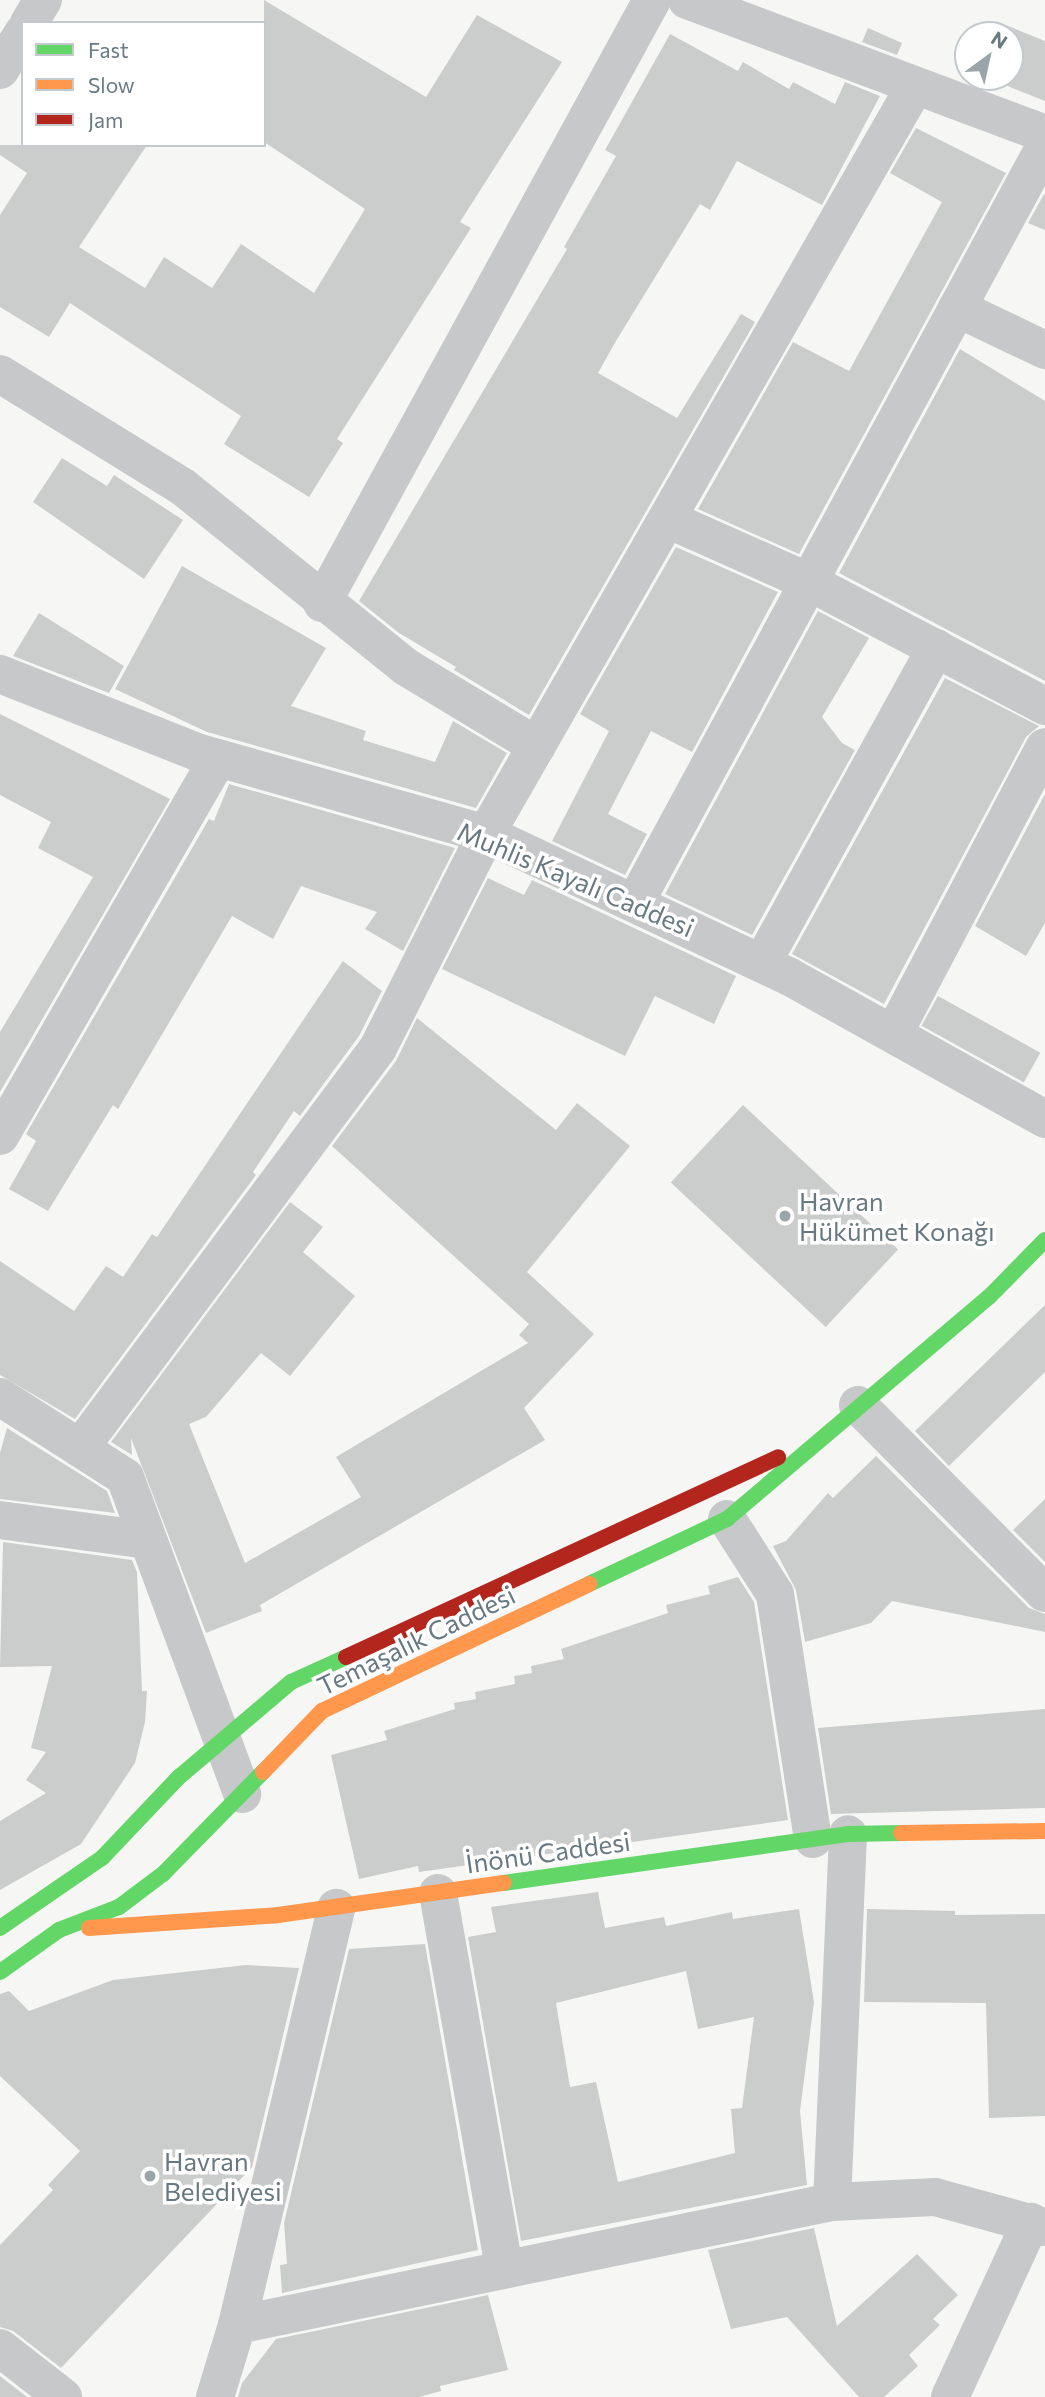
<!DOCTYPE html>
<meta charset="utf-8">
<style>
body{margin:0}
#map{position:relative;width:1045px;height:2397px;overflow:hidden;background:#f6f6f5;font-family:Commissioner,sans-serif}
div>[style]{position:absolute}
.building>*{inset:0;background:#cbcdcd;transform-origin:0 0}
.street>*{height:38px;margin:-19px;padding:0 19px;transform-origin:19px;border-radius:19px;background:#c7c8c9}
.fast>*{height:16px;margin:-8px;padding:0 8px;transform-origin:8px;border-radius:8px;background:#63d668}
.slow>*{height:16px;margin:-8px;padding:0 8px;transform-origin:8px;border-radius:8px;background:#ff974d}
.jam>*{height:16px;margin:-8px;padding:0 8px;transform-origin:8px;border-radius:8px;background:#b3261e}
.dots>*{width:19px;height:19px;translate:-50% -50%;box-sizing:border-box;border:4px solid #fff;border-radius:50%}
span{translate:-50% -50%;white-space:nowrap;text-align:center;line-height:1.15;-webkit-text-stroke:7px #fff;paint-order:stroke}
.street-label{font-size:26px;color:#697982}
.poi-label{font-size:26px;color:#697982}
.left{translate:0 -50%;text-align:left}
.legend{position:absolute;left:21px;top:21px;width:245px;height:126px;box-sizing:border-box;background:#fff;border:2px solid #c3c9cd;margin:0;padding:9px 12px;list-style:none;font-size:21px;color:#697982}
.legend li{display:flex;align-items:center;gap:14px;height:35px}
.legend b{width:35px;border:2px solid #c3c9cd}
.north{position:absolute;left:954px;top:21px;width:70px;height:70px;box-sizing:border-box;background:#fff;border:2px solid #c3c9cd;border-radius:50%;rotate:33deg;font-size:19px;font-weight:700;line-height:28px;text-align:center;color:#697982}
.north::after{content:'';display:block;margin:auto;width:24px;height:32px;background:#9aa5aa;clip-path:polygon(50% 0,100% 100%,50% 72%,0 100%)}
</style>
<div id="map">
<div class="building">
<div style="clip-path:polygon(264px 0,426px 97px,477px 15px,562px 62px,460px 222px,471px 228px,337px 439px,343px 443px,309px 497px,224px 444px,241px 416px,70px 303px,49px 337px,0 307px,0 215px,27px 173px,0 155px,0 145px,147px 145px,79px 247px,145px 288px,164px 257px,212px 288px,241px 244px,314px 293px,365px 209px,264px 142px)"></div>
<div style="clip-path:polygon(996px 21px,1045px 41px,1045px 101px,985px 77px,1010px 77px,1010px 35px,990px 35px)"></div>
<div style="clip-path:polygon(868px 28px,902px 43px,897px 55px,862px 42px)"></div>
<div style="clip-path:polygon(670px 34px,738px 71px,743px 62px,789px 89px,793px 82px,835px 104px,845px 82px,880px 96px,822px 205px,737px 161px,710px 210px,700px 204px,616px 341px,598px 373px,677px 418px,741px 314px,755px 322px,529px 715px,454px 670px,456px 667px,399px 633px,359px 601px,567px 249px,564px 247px,616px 156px,605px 150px)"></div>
<div style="clip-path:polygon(916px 128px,1006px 173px,799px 554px,698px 509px,793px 342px,849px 371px,942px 202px,890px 173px)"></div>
<div style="clip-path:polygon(1044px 194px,1045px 195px,1045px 230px,1028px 223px)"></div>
<div style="clip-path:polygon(960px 349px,1045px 401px,1045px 681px,839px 573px)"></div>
<div style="clip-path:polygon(62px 458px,107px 486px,114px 475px,183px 520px,144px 579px,33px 502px)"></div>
<div style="clip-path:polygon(676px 547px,778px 592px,692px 752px,651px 731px,608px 814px,647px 834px,625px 875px,552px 841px,609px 731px,580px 714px)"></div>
<div style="clip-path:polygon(182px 566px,326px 648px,291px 706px,366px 731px,363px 740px,435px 762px,453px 721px,507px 753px,476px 808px,207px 732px,115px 689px)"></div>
<div style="clip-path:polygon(818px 611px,869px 638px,822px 717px,842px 743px,855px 750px,752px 935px,665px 894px)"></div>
<div style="clip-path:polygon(39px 613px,124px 666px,109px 693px,13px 656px)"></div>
<div style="clip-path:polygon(945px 678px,1039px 726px,1026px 737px,884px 1004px,792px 954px)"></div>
<div style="clip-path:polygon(0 714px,170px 799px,0 1092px,0 1032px,93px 877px,38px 848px,51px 822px,0 795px)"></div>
<div style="clip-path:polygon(229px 784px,455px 848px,403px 951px,365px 929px,377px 912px,301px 886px,273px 939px,232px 916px,118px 1109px,113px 1105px,48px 1211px,9px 1189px,36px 1141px,26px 1134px,209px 819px,214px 821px)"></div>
<div style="clip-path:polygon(1045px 794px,1045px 923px,1026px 956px,975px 926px)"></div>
<div style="clip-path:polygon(488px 878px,524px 895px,532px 880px,736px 976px,714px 1024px,655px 996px,625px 1056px,442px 969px)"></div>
<div style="clip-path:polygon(343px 961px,382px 991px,359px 1036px,300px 1116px,294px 1111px,253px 1172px,256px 1175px,75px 1419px,0 1375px,0 1261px,74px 1311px,106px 1266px,123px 1277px,152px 1234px,157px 1237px)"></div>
<div style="left:938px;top:996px;width:117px;height:34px;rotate:29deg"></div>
<div style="clip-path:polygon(417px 1018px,556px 1130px,577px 1103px,630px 1146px,527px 1272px,594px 1334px,524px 1408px,545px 1440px,260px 1605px,262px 1611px,206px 1633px,131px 1438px,132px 1455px,111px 1442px,290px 1202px,323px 1227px,303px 1252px,355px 1296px,290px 1376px,261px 1353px,206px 1417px,189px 1424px,245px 1563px,361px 1497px,336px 1457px,528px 1343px,519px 1335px,529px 1324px,332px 1146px,396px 1061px)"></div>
<div style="left:743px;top:1105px;width:212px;height:106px;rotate:43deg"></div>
<div style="clip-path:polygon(1045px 1305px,1045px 1372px,949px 1466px,915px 1431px)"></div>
<div style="clip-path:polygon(7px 1428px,107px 1491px,115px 1513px,0 1499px,0 1453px)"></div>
<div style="clip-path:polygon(876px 1456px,1029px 1608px,1045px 1614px,1045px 1632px,892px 1601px,871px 1623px,805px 1642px,796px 1590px,773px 1546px,786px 1541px,828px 1493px,833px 1498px)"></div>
<div style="clip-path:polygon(1045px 1499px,1045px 1562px,1013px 1530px)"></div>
<div style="clip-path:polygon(3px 1542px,132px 1560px,137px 1572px,142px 1691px,147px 1691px,145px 1722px,135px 1763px,81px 1844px,0 1890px,0 1821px,46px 1793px,26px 1780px,46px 1752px,31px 1748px,52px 1666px,0 1667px)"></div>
<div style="clip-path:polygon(738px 1577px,754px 1602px,788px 1820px,419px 1872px,418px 1866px,359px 1879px,331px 1755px,387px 1740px,384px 1731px,455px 1709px,454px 1703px,476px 1699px,475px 1692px,515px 1684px,514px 1676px,532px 1673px,531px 1666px,564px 1659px,561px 1649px,668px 1613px,666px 1605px,710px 1594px,708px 1586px)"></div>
<div style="clip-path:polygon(1045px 1709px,1045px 1808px,831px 1814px,818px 1728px)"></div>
<div style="clip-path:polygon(evenodd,598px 1892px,605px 1928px,664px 1917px,666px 1926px,732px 1912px,733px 1919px,799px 1909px,814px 2002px,800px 2111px,807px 2185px,521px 2241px,468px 1937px,496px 1932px,491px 1907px,598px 1892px,686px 1971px,698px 2029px,754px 2017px,742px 2108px,731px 2109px,735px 2153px,618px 2182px,596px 2082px,570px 2087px,556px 2003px,686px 1971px)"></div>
<div style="clip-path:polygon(867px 1909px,955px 1911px,955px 1915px,1045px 1914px,1045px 2116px,989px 2118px,986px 2003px,864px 2002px)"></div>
<div style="clip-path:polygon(425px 1944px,478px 2250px,282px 2293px,280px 2265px,287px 2264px,284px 2223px,349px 1949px)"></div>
<div style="clip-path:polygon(246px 1965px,299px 1968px,252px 2167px,61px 2368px,13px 2331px,0 2327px,0 2245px,53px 2190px,48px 2185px,80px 2151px,0 2076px,0 1994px,9px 1991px,29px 2011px,113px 1980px)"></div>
<div style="clip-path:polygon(814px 2228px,837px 2326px,917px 2254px,958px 2295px,933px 2319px,940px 2325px,909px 2355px,918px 2366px,884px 2397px,859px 2397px,787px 2317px,731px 2329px,708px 2250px)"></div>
<div style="clip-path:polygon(488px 2295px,508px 2370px,440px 2386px,441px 2391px,419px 2397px,238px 2397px,242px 2383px,276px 2339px)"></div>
<div style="clip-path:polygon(0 2376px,27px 2397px,0 2397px)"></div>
</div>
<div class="street">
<div style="left:687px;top:0;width:382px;rotate:20.5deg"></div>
<div style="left:29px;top:23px;width:27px;rotate:-59deg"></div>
<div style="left:0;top:70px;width:44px;rotate:-58.1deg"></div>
<div style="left:957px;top:308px;width:98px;rotate:25.5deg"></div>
<div style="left:0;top:374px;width:215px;rotate:31.7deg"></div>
<div style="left:183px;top:487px;width:287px;rotate:38.9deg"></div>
<div style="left:406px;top:667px;width:153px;rotate:31.1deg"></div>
<div style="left:667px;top:519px;width:155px;rotate:23.9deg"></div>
<div style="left:809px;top:582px;width:267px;rotate:27.7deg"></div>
<div style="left:322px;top:603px;width:687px;rotate:-61.31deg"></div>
<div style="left:0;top:674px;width:215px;rotate:21.6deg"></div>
<div style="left:200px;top:753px;width:297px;rotate:15.8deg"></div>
<div style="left:486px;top:834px;width:336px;rotate:25.2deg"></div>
<div style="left:790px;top:977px;width:292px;rotate:29.1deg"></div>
<div style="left:636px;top:901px;width:859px;rotate:-61.55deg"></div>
<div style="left:762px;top:963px;width:360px;rotate:-61.1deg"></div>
<div style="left:894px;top:1033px;width:323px;rotate:-62.2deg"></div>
<div style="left:0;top:1136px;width:435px;rotate:-60deg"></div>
<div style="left:0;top:1397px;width:148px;rotate:32.6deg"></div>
<div style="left:125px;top:1477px;width:338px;rotate:69.7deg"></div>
<div style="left:858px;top:1405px;width:265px;rotate:45.2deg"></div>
<div style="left:80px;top:1448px;width:499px;rotate:-53.3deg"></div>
<div style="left:378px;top:1048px;width:240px;rotate:-63.2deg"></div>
<div style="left:486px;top:834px;width:862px;rotate:-60.16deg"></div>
<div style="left:727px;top:1519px;width:89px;rotate:57.4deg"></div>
<div style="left:775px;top:1594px;width:248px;rotate:81.2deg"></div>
<div style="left:0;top:1520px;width:149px;rotate:7.7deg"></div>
<div style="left:438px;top:1893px;width:382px;rotate:80deg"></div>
<div style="left:832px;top:2202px;width:368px;rotate:-87.5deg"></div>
<div style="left:237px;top:2325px;width:608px;rotate:-11.68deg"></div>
<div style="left:832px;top:2202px;width:103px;rotate:-2.8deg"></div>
<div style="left:935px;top:2197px;width:114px;rotate:15.3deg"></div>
<div style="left:0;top:2348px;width:80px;rotate:37.9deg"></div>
<div style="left:215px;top:2397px;width:75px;rotate:-73deg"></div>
<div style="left:237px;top:2325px;width:429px;rotate:-76.6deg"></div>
<div style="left:950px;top:2397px;width:193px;rotate:-65.2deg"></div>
</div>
<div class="fast">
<div style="left:589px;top:1584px;width:153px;rotate:-25.2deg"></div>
<div style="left:727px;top:1519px;width:343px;rotate:-40.3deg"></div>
<div style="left:989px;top:1297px;width:80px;rotate:-45.5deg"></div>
<div style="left:504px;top:1883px;width:347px;rotate:-8.1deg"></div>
<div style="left:848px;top:1834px;width:53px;rotate:-1.1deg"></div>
<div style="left:0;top:1928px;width:124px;rotate:-34.5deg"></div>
<div style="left:102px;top:1858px;width:112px;rotate:-46.5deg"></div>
<div style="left:179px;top:1777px;width:147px;rotate:-40.3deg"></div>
<div style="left:291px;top:1682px;width:60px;rotate:-24.4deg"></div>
<div style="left:0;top:1972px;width:72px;rotate:-35.4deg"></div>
<div style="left:59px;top:1930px;width:64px;rotate:-21deg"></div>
<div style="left:119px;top:1907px;width:55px;rotate:-36.9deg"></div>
<div style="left:163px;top:1874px;width:143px;rotate:-45.6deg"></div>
</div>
<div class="slow">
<div style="left:263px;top:1772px;width:85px;rotate:-46deg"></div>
<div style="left:322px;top:1711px;width:296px;rotate:-25.4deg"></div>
<div style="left:901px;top:1833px;width:144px;rotate:-0.8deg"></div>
<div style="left:89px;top:1928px;width:189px;rotate:-3.9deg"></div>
<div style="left:278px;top:1915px;width:228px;rotate:-8.1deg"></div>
</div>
<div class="jam">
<div style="left:346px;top:1657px;width:476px;rotate:-24.8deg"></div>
</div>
<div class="dots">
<div style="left:785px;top:1216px;background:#9aa5aa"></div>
<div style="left:150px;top:2176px;background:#9aa5aa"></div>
</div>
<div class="street-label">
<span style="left:576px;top:879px;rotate:23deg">Muhlis Kayalı Caddesi</span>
<span style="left:416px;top:1640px;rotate:-26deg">Temaşalık Caddesi</span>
<span style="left:548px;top:1852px;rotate:-8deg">İnönü Caddesi</span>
</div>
<div class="poi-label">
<span class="left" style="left:799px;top:1216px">Havran<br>Hükümet Konağı</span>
<span class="left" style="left:164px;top:2176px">Havran<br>Belediyesi</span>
</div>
<ul class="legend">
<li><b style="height:9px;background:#63d668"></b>Fast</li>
<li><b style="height:9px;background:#ff974d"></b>Slow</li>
<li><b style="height:9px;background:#b3261e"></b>Jam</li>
</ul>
<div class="north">N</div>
</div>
